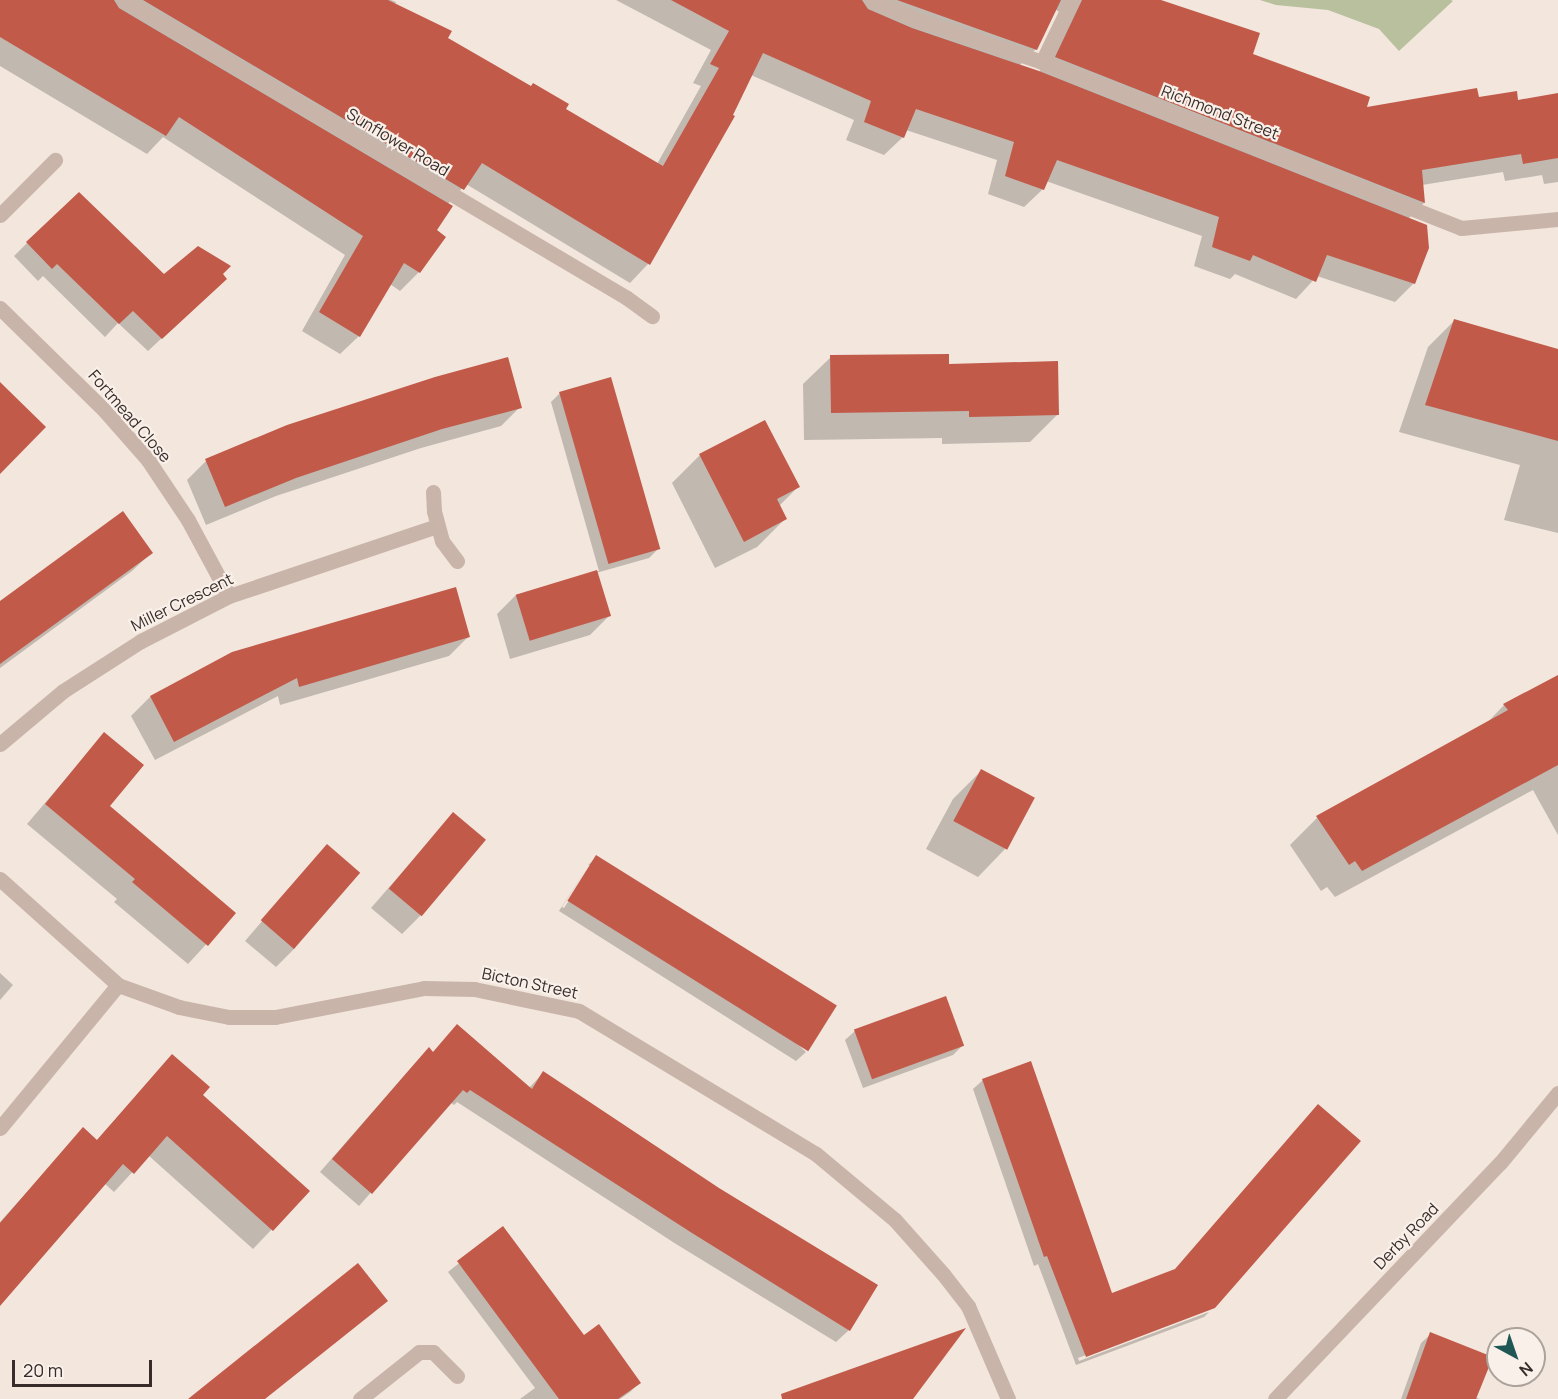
<!DOCTYPE html>
<style>
body{margin:0}
#map{position:relative;width:1558px;height:1399px;overflow:hidden;background:#f2e6dd;font-family:Manrope,sans-serif}
div>[style]{position:absolute}
.green>*{inset:0;background:#b8c09d}
.shadow>*{inset:0;background:#0003}
.building>*{inset:0;background:#c25a4a;transform-origin:0 0}
.minor>*{height:15px;margin:-7.5px;padding:0 7.5px;transform-origin:7.5px;border-radius:7.5px;background:#c9b4a9}
span{translate:-50% -50%;white-space:nowrap;text-align:center;line-height:1.15;-webkit-text-stroke:4.5px #f9f0e9;paint-order:stroke}
.street-label{font-size:16px;color:#372c29}
.north{position:absolute;left:1486px;top:1327px;width:60px;height:60px;box-sizing:border-box;background:#f9f0e9;border:2px solid #aba29c;border-radius:50%;rotate:140deg;font-size:16px;font-weight:700;line-height:24px;text-align:center;color:#372c29}
.north::after{content:'';display:block;margin:auto;width:21px;height:27px;background:#1f5755;clip-path:polygon(50% 0,100% 100%,50% 72%,0 100%)}
.scale{position:absolute;left:12px;top:1360px;width:140px;height:27px;box-sizing:border-box;border:3px solid #372c29;border-top:0;padding-left:8px;font-size:18px;line-height:21px;white-space:nowrap;color:#372c29;-webkit-text-stroke:4px #f9f0e9;paint-order:stroke}
</style>
<div id="map">
<div class="green">
<div style="clip-path:polygon(1260px 0,1451px 0,1453px 1px,1399px 51px,1379px 29px,1328px 10px,1276px 5px)"></div>
</div>
<div class="shadow">
<div style="clip-path:polygon(evenodd,0 0,391px 0,396px 2px,394px 5px,446px 38px,657px 164px,701px 86px,693px 83px,711px 50px,616px 0,1156px 0,1251px 55px,1365px 108px,1477px 99px,1558px 106px,1558px 182px,1544px 184px,1542px 175px,1505px 181px,1503px 172px,1422px 185px,1424px 203px,1408px 219px,1414px 283px,1395px 302px,1317px 276px,1296px 299px,1235px 274px,1230px 279px,1194px 266px,1202px 236px,1046px 181px,1043px 189px,1024px 207px,988px 194px,997px 160px,906px 130px,903px 137px,884px 155px,846px 140px,854px 120px,751px 75px,648px 264px,630px 283px,466px 184px,447px 205px,419px 272px,400px 291px,390px 284px,359px 336px,340px 354px,302px 331px,345px 255px,163px 137px,147px 154px,0 66px,0 0,1055px 9px,1062px 14px,1063px 23px,1039px 73px,1019px 66px,1036px 49px,1055px 9px)"></div>
<div style="clip-path:polygon(27px 243px,164px 276px,221px 274px,211px 292px,148px 351px,118px 323px,105px 337px,43px 276px,38px 281px,14px 256px)"></div>
<div style="clip-path:polygon(1455px 320px,1558px 351px,1558px 533px,1504px 520px,1520px 465px,1399px 432px,1428px 347px)"></div>
<div style="clip-path:polygon(831px 357px,948px 366px,1058px 414px,1030px 442px,942px 444px,942px 438px,804px 440px,803px 384px)"></div>
<div style="clip-path:polygon(560px 393px,658px 549px,649px 558px,596px 573px,609px 616px,590px 635px,510px 659px,497px 614px,516px 595px,599px 571px,551px 402px)"></div>
<div style="clip-path:polygon(520px 407px,501px 426px,421px 448px,276px 496px,206px 525px,187px 480px,206px 461px)"></div>
<div style="clip-path:polygon(764px 422px,798px 487px,779px 506px,785px 519px,757px 547px,715px 568px,672px 483px,699px 456px)"></div>
<div style="clip-path:polygon(151px 553px,132px 571px,0 668px,0 603px)"></div>
<div style="clip-path:polygon(468px 637px,449px 656px,280px 705px,278px 696px,155px 760px,131px 716px,150px 697px,233px 654px)"></div>
<div style="clip-path:polygon(1558px 676px,1558px 835px,1533px 790px,1335px 897px,1327px 887px,1321px 891px,1290px 845px,1317px 818px,1485px 725px,1504px 705px)"></div>
<div style="clip-path:polygon(104px 734px,108px 807px,234px 914px,188px 964px,114px 902px,117px 899px,27px 824px)"></div>
<div style="clip-path:polygon(981px 771px,1005px 849px,978px 877px,926px 849px,953px 799px)"></div>
<div style="clip-path:polygon(453px 814px,421px 915px,402px 934px,371px 908px)"></div>
<div style="clip-path:polygon(327px 846px,295px 948px,276px 967px,245px 941px)"></div>
<div style="clip-path:polygon(597px 857px,806px 1052px,796px 1061px,559px 911px,588px 866px,562px 907px,564px 908px,592px 865px,588px 865px)"></div>
<div style="clip-path:polygon(0 973px,13px 985px,0 1000px)"></div>
<div style="clip-path:polygon(855px 1031px,962px 1046px,953px 1055px,863px 1088px,845px 1040px)"></div>
<div style="clip-path:polygon(433px 1053px,529px 1088px,543px 1073px,849px 1330px,836px 1342px,676px 1244px,457px 1102px,454px 1105px,450px 1102px,359px 1206px,320px 1172px,416px 1062px)"></div>
<div style="clip-path:polygon(172px 1056px,201px 1095px,308px 1191px,253px 1249px,148px 1155px,114px 1192px,104px 1183px,0 1304px,0 1222px,83px 1130px,96px 1141px)"></div>
<div style="clip-path:polygon(983px 1080px,1111px 1295px,1175px 1270px,1318px 1106px,1214px 1307px,1078px 1358px,1079px 1361px,1209px 1312px,1204px 1317px,1076px 1365px,1038px 1264px,1034px 1266px,973px 1089px)"></div>
<div style="clip-path:polygon(503px 1228px,584px 1337px,639px 1383px,630px 1392px,620px 1399px,520px 1399px,535px 1388px,448px 1272px)"></div>
<div style="clip-path:polygon(1431px 1334px,1475px 1397px,1480px 1399px,1401px 1399px,1421px 1343px)"></div>
</div>
<div class="building">
<div style="clip-path:polygon(0 0,114px 0,119px 8px,453px 206px,437px 230px,446px 237px,420px 273px,404px 263px,360px 337px,319px 312px,363px 236px,179px 117px,166px 136px,0 37px)"></div>
<div style="clip-path:polygon(143px 0,388px 0,452px 31px,448px 38px,531px 86px,533px 83px,569px 104px,566px 109px,663px 166px,719px 68px,710px 64px,729px 31px,671px 0,862px 0,868px 9px,912px 28px,1039px 71px,1427px 225px,1429px 248px,1415px 284px,1327px 255px,1316px 282px,1253px 255px,1250px 261px,1212px 247px,1219px 217px,1057px 160px,1044px 190px,1005px 176px,1014px 142px,916px 109px,904px 138px,864px 122px,871px 101px,763px 53px,733px 115px,735px 116px,650px 265px,482px 163px,464px 190px)"></div>
<div style="clip-path:polygon(897px 0,1061px 0,1037px 50px)"></div>
<div style="clip-path:polygon(1082px 0,1161px 0,1260px 33px,1253px 54px,1370px 97px,1367px 107px,1477px 88px,1479px 97px,1517px 91px,1518px 100px,1558px 93px,1558px 158px,1523px 164px,1521px 154px,1422px 170px,1425px 203px,1055px 57px)"></div>
<div style="clip-path:polygon(79px 192px,164px 274px,198px 246px,231px 266px,223px 274px,227px 279px,162px 339px,133px 311px,119px 324px,57px 264px,52px 269px,26px 242px)"></div>
<div style="clip-path:polygon(1454px 319px,1558px 349px,1558px 441px,1425px 405px)"></div>
<div style="clip-path:polygon(949px 354px,949px 364px,1058px 361px,1059px 415px,969px 417px,969px 411px,831px 413px,830px 355px)"></div>
<div style="clip-path:polygon(508px 357px,522px 408px,442px 429px,296px 478px,225px 507px,205px 459px,287px 425px,435px 377px)"></div>
<div style="left:611px;top:377px;width:179px;height:54px;rotate:74deg"></div>
<div style="clip-path:polygon(0 382px,46px 427px,0 474px)"></div>
<div style="clip-path:polygon(765px 420px,800px 487px,777px 499px,787px 519px,744px 542px,699px 454px)"></div>
<div style="clip-path:polygon(123px 511px,153px 553px,0 664px,0 601px)"></div>
<div style="left:597px;top:570px;width:48px;height:85px;rotate:73deg"></div>
<div style="clip-path:polygon(456px 587px,470px 637px,299px 687px,297px 678px,174px 742px,150px 696px,232px 652px)"></div>
<div style="clip-path:polygon(1558px 675px,1558px 765px,1362px 871px,1355px 861px,1349px 865px,1316px 816px,1508px 710px,1503px 704px)"></div>
<div style="clip-path:polygon(104px 732px,144px 765px,110px 806px,236px 913px,208px 946px,132px 882px,135px 879px,45px 804px)"></div>
<div style="left:981px;top:769px;width:61px;height:59px;rotate:28deg"></div>
<div style="left:453px;top:812px;width:43px;height:100px;rotate:40deg"></div>
<div style="left:327px;top:844px;width:44px;height:101px;rotate:41deg"></div>
<div style="left:596px;top:855px;width:284px;height:54px;rotate:32deg"></div>
<div style="left:946px;top:996px;width:53px;height:98px;rotate:70deg"></div>
<div style="clip-path:polygon(457px 1024px,532px 1089px,543px 1071px,719px 1188px,878px 1285px,850px 1331px,692px 1233px,470px 1090px,467px 1093px,463px 1090px,372px 1194px,332px 1159px,429px 1047px,433px 1052px)"></div>
<div style="clip-path:polygon(172px 1054px,210px 1087px,203px 1095px,310px 1191px,273px 1231px,167px 1136px,134px 1174px,123px 1164px,0 1306px,0 1223px,83px 1127px,97px 1140px)"></div>
<div style="clip-path:polygon(1031px 1061px,1112px 1293px,1175px 1269px,1318px 1104px,1361px 1141px,1215px 1308px,1086px 1357px,1047px 1256px,1044px 1257px,982px 1079px)"></div>
<div style="clip-path:polygon(503px 1226px,584px 1335px,599px 1324px,641px 1383px,618px 1399px,559px 1399px,457px 1261px)"></div>
<div style="clip-path:polygon(358px 1263px,388px 1301px,265px 1399px,188px 1399px)"></div>
<div style="clip-path:polygon(966px 1328px,913px 1399px,782px 1399px,781px 1394px)"></div>
<div style="clip-path:polygon(1430px 1332px,1493px 1357px,1476px 1399px,1406px 1399px)"></div>
</div>
<div class="minor">
<div style="left:124px;top:0;width:585px;rotate:30.64deg"></div>
<div style="left:627px;top:298px;width:31px;rotate:36deg"></div>
<div style="left:872px;top:0;width:48px;rotate:23.4deg"></div>
<div style="left:916px;top:19px;width:133px;rotate:18.8deg"></div>
<div style="left:1042px;top:62px;width:451px;rotate:21.6deg"></div>
<div style="left:1461px;top:228px;width:97px;rotate:-5.3deg"></div>
<div style="left:1042px;top:62px;width:69px;rotate:-64.2deg"></div>
<div style="left:0;top:215px;width:78px;rotate:-45deg"></div>
<div style="left:0;top:308px;width:147px;rotate:44.4deg"></div>
<div style="left:105px;top:411px;width:65px;rotate:48.7deg"></div>
<div style="left:148px;top:460px;width:72px;rotate:56.3deg"></div>
<div style="left:188px;top:520px;width:86px;rotate:61.7deg"></div>
<div style="left:433px;top:492px;width:19px;rotate:87deg"></div>
<div style="left:434px;top:511px;width:31px;rotate:75deg"></div>
<div style="left:442px;top:541px;width:25px;rotate:53deg"></div>
<div style="left:0;top:744px;width:82px;rotate:-40.1deg"></div>
<div style="left:63px;top:691px;width:93px;rotate:-32.7deg"></div>
<div style="left:141px;top:641px;width:99px;rotate:-27.1deg"></div>
<div style="left:229px;top:596px;width:219px;rotate:-18.6deg"></div>
<div style="left:0;top:879px;width:159px;rotate:41.9deg"></div>
<div style="left:118px;top:985px;width:65px;rotate:19.8deg"></div>
<div style="left:179px;top:1007px;width:51px;rotate:11.3deg"></div>
<div style="left:229px;top:1017px;width:46px"></div>
<div style="left:275px;top:1017px;width:152px;rotate:-11deg"></div>
<div style="left:424px;top:988px;width:50px;rotate:1.1deg"></div>
<div style="left:474px;top:989px;width:107px;rotate:11.8deg"></div>
<div style="left:579px;top:1011px;width:277px;rotate:31.1deg"></div>
<div style="left:816px;top:1154px;width:103px;rotate:39.9deg"></div>
<div style="left:895px;top:1220px;width:72px;rotate:48.4deg"></div>
<div style="left:943px;top:1274px;width:41px;rotate:52deg"></div>
<div style="left:968px;top:1306px;width:101px;rotate:66.7deg"></div>
<div style="left:0;top:1128px;width:185px;rotate:-50.5deg"></div>
<div style="left:360px;top:1399px;width:75px;rotate:-38.5deg"></div>
<div style="left:419px;top:1352px;width:14px"></div>
<div style="left:433px;top:1352px;width:34px;rotate:45deg"></div>
<div style="left:1275px;top:1399px;width:326px;rotate:-46.4deg"></div>
<div style="left:1500px;top:1163px;width:91px;rotate:-50.4deg"></div>
</div>
<div class="street-label">
<span style="left:1220px;top:112px;rotate:21deg">Richmond Street</span>
<span style="left:398px;top:142px;rotate:31deg">Sunflower Road</span>
<span style="left:130px;top:416px;rotate:49deg">Fortmead Close</span>
<span style="left:182px;top:602px;rotate:-26deg">Miller Crescent</span>
<span style="left:530px;top:983px;rotate:12deg">Bicton Street</span>
<span style="left:1406px;top:1236px;rotate:-46deg">Derby Road</span>
</div>
<div class="north">N</div>
<div class="scale">20 m</div>
</div>
